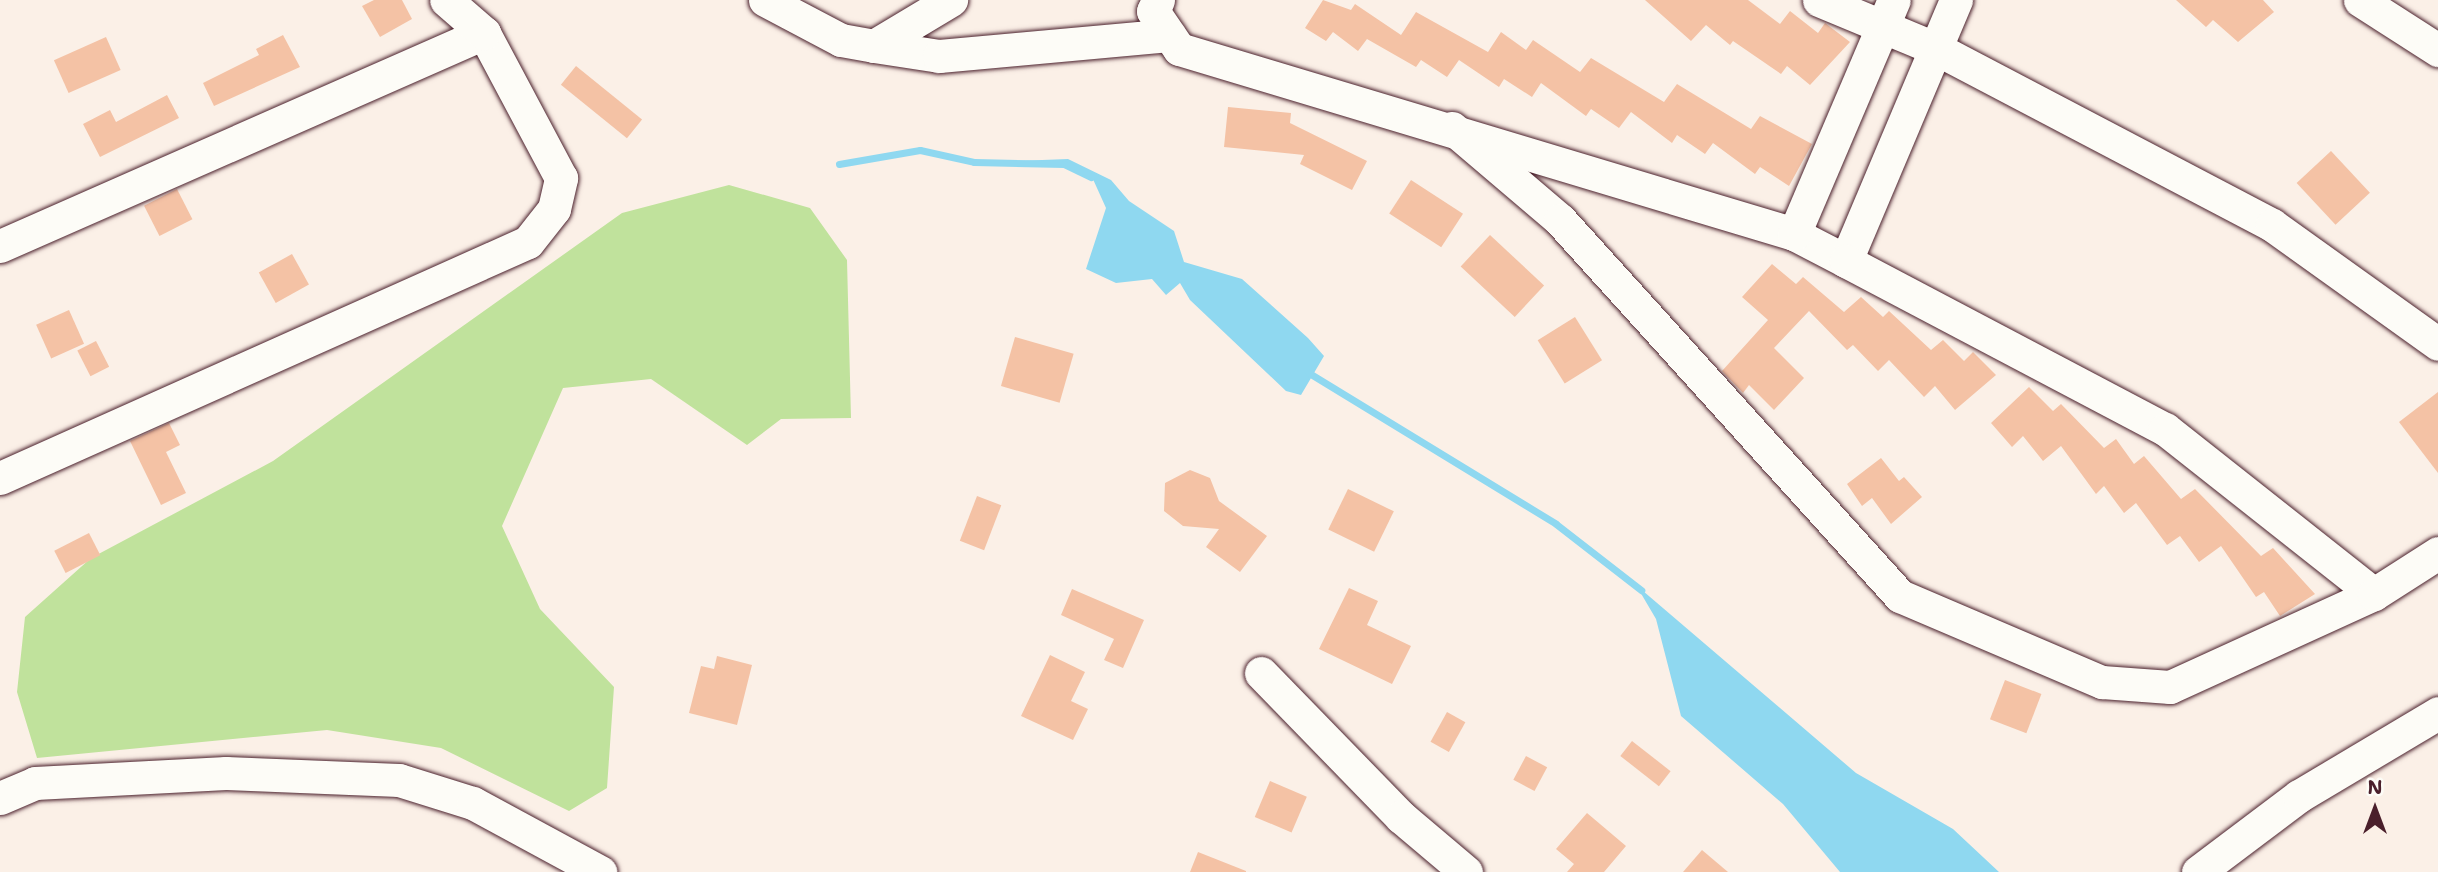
<!DOCTYPE html>
<style>
body{margin:0}
#map{position:relative;width:2438px;height:872px;overflow:hidden;background:#fbf0e7;font-family:"Shantell Sans",sans-serif}
div>[style]{position:absolute}
.green>*{inset:0;background:#c0e29c}
.water>*{inset:0;background:#8fd8f0}
.stream>*{height:7px;margin:-3.5px;padding:0 3.5px;transform-origin:3.5px;border-radius:3.5px;background:#8fd8f0}
.building>*{inset:0;background:#f4c2a5;transform-origin:0 0}
.roads{filter:drop-shadow(0 0 2px #4a1f2b) drop-shadow(0 0 2px #4a1f2b)}
.minor>*{height:33px;margin:-16.5px;padding:0 16.5px;transform-origin:16.5px;border-radius:16.5px;background:#fdfcf7}
span{translate:-50% -50%;white-space:nowrap;text-align:center;line-height:1.15;-webkit-text-stroke:5px #fdfcf7;paint-order:stroke}
.north{position:absolute;left:2340px;top:774px;width:70px;height:70px;-webkit-text-stroke:5px #fdfcf7;paint-order:stroke;rotate:0deg;font-size:19px;font-weight:700;line-height:28px;text-align:center;color:#4a1f2b}
.north::after{content:'';display:block;margin:auto;width:24px;height:32px;background:#4a1f2b;clip-path:polygon(50% 0,100% 100%,50% 72%,0 100%)}
</style>
<div id="map">
<div class="green">
<div style="clip-path:polygon(729px 185px,810px 208px,847px 260px,851px 418px,781px 419px,747px 445px,651px 379px,563px 388px,502px 526px,540px 609px,614px 687px,607px 788px,569px 811px,441px 748px,327px 730px,37px 758px,17px 692px,25px 617px,91px 558px,273px 461px,622px 213px)"></div>
</div>
<div class="water">
<div style="clip-path:polygon(1068px 159px,1111px 180px,1129px 201px,1174px 231px,1184px 262px,1242px 279px,1308px 338px,1324px 356px,1301px 395px,1286px 391px,1190px 300px,1180px 283px,1166px 295px,1152px 279px,1116px 283px,1086px 269px,1106px 208px,1092px 177px,1064px 164px,1014px 161px)"></div>
<div style="clip-path:polygon(1636px 585px,1856px 773px,1953px 829px,1999px 872px,1840px 872px,1783px 804px,1681px 716px,1656px 619px)"></div>
</div>
<div class="stream">
<div style="left:839px;top:164px;width:82px;rotate:-9.8deg"></div>
<div style="left:920px;top:150px;width:55px;rotate:12.5deg"></div>
<div style="left:974px;top:162px;width:90px;rotate:1.3deg"></div>
<div style="left:1064px;top:164px;width:30px;rotate:26deg"></div>
<div style="left:1309px;top:373px;width:289px;rotate:31.4deg"></div>
<div style="left:1556px;top:524px;width:108px;rotate:37.8deg"></div>
</div>
<div class="building">
<div style="clip-path:polygon(374px 0,402px 0,412px 19px,380px 37px,362px 6px)"></div>
<div style="clip-path:polygon(1323px 0,1351px 10px,1355px 4px,1401px 35px,1416px 12px,1488px 52px,1501px 32px,1526px 50px,1533px 40px,1580px 72px,1591px 58px,1664px 102px,1677px 84px,1751px 129px,1760px 116px,1812px 144px,1789px 186px,1760px 167px,1755px 174px,1713px 143px,1705px 154px,1677px 135px,1672px 143px,1631px 112px,1619px 128px,1591px 109px,1586px 116px,1541px 83px,1532px 97px,1504px 79px,1499px 87px,1459px 60px,1447px 77px,1421px 60px,1416px 67px,1367px 39px,1358px 51px,1333px 32px,1326px 41px,1305px 28px)"></div>
<div style="clip-path:polygon(1645px 0,1748px 0,1780px 24px,1790px 11px,1818px 33px,1825px 23px,1850px 42px,1810px 85px,1787px 66px,1781px 74px,1733px 41px,1730px 45px,1706px 25px,1691px 41px)"></div>
<div style="clip-path:polygon(2176px 0,2263px 0,2274px 12px,2238px 42px,2213px 20px,2206px 27px)"></div>
<div style="clip-path:polygon(283px 35px,300px 67px,214px 106px,203px 83px,259px 55px,256px 49px)"></div>
<div style="left:106px;top:37px;width:36px;height:57px;rotate:66deg"></div>
<div style="left:576px;top:66px;width:85px;height:24px;rotate:39deg"></div>
<div style="clip-path:polygon(167px 95px,179px 118px,100px 157px,83px 124px,110px 110px,116px 122px)"></div>
<div style="clip-path:polygon(1228px 107px,1291px 113px,1290px 123px,1367px 161px,1352px 190px,1300px 164px,1304px 155px,1224px 147px)"></div>
<div style="left:2331px;top:151px;width:57px;height:47px;rotate:47deg"></div>
<div style="left:1411px;top:180px;width:62px;height:40px;rotate:33deg"></div>
<div style="left:177px;top:189px;width:34px;height:37px;rotate:63deg"></div>
<div style="left:1490px;top:235px;width:74px;height:43px;rotate:43deg"></div>
<div style="left:292px;top:254px;width:35px;height:38px;rotate:61deg"></div>
<div style="clip-path:polygon(1772px 264px,1796px 284px,1803px 277px,1844px 312px,1861px 297px,1883px 317px,1889px 311px,1931px 350px,1943px 340px,1964px 361px,1973px 352px,1996px 375px,1955px 410px,1935px 386px,1924px 397px,1889px 360px,1878px 371px,1853px 345px,1847px 350px,1809px 311px,1774px 348px,1804px 378px,1774px 410px,1749px 385px,1743px 393px,1722px 371px,1768px 320px,1742px 297px)"></div>
<div style="left:69px;top:310px;width:37px;height:36px;rotate:66deg"></div>
<div style="left:1575px;top:317px;width:51px;height:44px;rotate:58deg"></div>
<div style="left:1015px;top:337px;width:61px;height:51px;rotate:16deg"></div>
<div style="left:96px;top:341px;width:29px;height:21px;rotate:63deg"></div>
<div style="clip-path:polygon(2029px 387px,2053px 411px,2061px 404px,2104px 448px,2116px 439px,2134px 464px,2144px 456px,2181px 499px,2195px 489px,2261px 556px,2273px 548px,2315px 594px,2280px 616px,2264px 592px,2256px 597px,2221px 546px,2199px 562px,2180px 536px,2167px 545px,2136px 503px,2124px 513px,2104px 486px,2096px 494px,2061px 446px,2043px 461px,2023px 436px,2012px 447px,1991px 423px)"></div>
<div style="clip-path:polygon(2438px 392px,2438px 473px,2399px 422px)"></div>
<div style="clip-path:polygon(169px 423px,180px 445px,166px 452px,186px 493px,161px 505px,130px 441px)"></div>
<div style="clip-path:polygon(1881px 458px,1899px 481px,1904px 477px,1922px 497px,1891px 524px,1872px 498px,1862px 506px,1847px 484px)"></div>
<div style="clip-path:polygon(1190px 470px,1210px 478px,1219px 501px,1267px 536px,1240px 572px,1206px 547px,1219px 529px,1183px 526px,1164px 511px,1165px 483px)"></div>
<div style="left:1348px;top:489px;width:51px;height:45px;rotate:26deg"></div>
<div style="left:977px;top:496px;width:26px;height:48px;rotate:21deg"></div>
<div style="left:89px;top:533px;width:25px;height:39px;rotate:63deg"></div>
<div style="clip-path:polygon(1349px 588px,1378px 601px,1367px 625px,1411px 646px,1392px 684px,1319px 649px)"></div>
<div style="clip-path:polygon(1072px 589px,1144px 620px,1123px 668px,1104px 660px,1114px 639px,1061px 615px)"></div>
<div style="clip-path:polygon(1050px 655px,1085px 672px,1071px 701px,1088px 709px,1073px 740px,1021px 716px)"></div>
<div style="clip-path:polygon(717px 656px,752px 665px,737px 725px,689px 713px,701px 666px,714px 669px)"></div>
<div style="left:2005px;top:680px;width:39px;height:42px;rotate:21deg"></div>
<div style="left:1447px;top:712px;width:21px;height:34px;rotate:29deg"></div>
<div style="left:1632px;top:741px;width:49px;height:19px;rotate:38deg"></div>
<div style="left:1526px;top:756px;width:24px;height:27px;rotate:28deg"></div>
<div style="left:1270px;top:781px;width:40px;height:39px;rotate:23deg"></div>
<div style="clip-path:polygon(1587px 813px,1626px 846px,1604px 872px,1567px 872px,1574px 864px,1556px 849px)"></div>
<div style="clip-path:polygon(1702px 850px,1728px 872px,1683px 872px)"></div>
<div style="clip-path:polygon(1198px 852px,1246px 871px,1246px 872px,1190px 872px)"></div>
</div>
<div class="roads">
<div class="minor">
<div style="left:765px;top:0;width:86px;rotate:27.8deg"></div>
<div style="left:841px;top:40px;width:34px;rotate:10deg"></div>
<div style="left:874px;top:46px;width:90px;rotate:-30.9deg"></div>
<div style="left:1158px;top:0;width:12px;rotate:114deg"></div>
<div style="left:1153px;top:11px;width:46px;rotate:55.6deg"></div>
<div style="left:1179px;top:49px;width:642px;rotate:16.74deg"></div>
<div style="left:1794px;top:234px;width:59px;rotate:27.4deg"></div>
<div style="left:1819px;top:0;width:128px;rotate:22.6deg"></div>
<div style="left:1937px;top:49px;width:378px;rotate:27.7deg"></div>
<div style="left:2272px;top:225px;width:204px;rotate:35.6deg"></div>
<div style="left:1956px;top:0;width:283px;rotate:112.9deg"></div>
<div style="left:1846px;top:261px;width:361px;rotate:27.8deg"></div>
<div style="left:2165px;top:429px;width:266px;rotate:38.3deg"></div>
<div style="left:2360px;top:0;width:93px;rotate:32.7deg"></div>
<div style="left:874px;top:46px;width:66px;rotate:8.7deg"></div>
<div style="left:939px;top:56px;width:231px;rotate:-5.2deg"></div>
<div style="left:1452px;top:128px;width:142px;rotate:40.4deg"></div>
<div style="left:1560px;top:220px;width:507px;rotate:47.88deg"></div>
<div style="left:1900px;top:596px;width:220px;rotate:23.1deg"></div>
<div style="left:2102px;top:682px;width:68px;rotate:4.2deg"></div>
<div style="left:2170px;top:687px;width:224px;rotate:-24.5deg"></div>
<div style="left:2374px;top:594px;width:76px;rotate:-32.6deg"></div>
<div style="left:1794px;top:234px;width:254px;rotate:-66.9deg"></div>
<div style="left:0;top:246px;width:529px;rotate:-23.75deg"></div>
<div style="left:0;top:478px;width:578px;rotate:-24.08deg"></div>
<div style="left:528px;top:242px;width:42px;rotate:-51.8deg"></div>
<div style="left:554px;top:209px;width:32px;rotate:-77deg"></div>
<div style="left:561px;top:178px;width:164px;rotate:-118deg"></div>
<div style="left:484px;top:33px;width:50px;rotate:-139deg"></div>
<div style="left:1261px;top:673px;width:201px;rotate:45.8deg"></div>
<div style="left:1401px;top:817px;width:85px;rotate:40.2deg"></div>
<div style="left:0;top:798px;width:38px;rotate:-23deg"></div>
<div style="left:35px;top:783px;width:191px;rotate:-3deg"></div>
<div style="left:226px;top:773px;width:173px;rotate:2.3deg"></div>
<div style="left:399px;top:780px;width:77px;rotate:17.3deg"></div>
<div style="left:473px;top:803px;width:145px;rotate:28.5deg"></div>
<div style="left:2198px;top:872px;width:126px;rotate:-37deg"></div>
<div style="left:2299px;top:796px;width:162px;rotate:-30.8deg"></div>
</div>
</div>
<div class="north">N</div>
</div>
